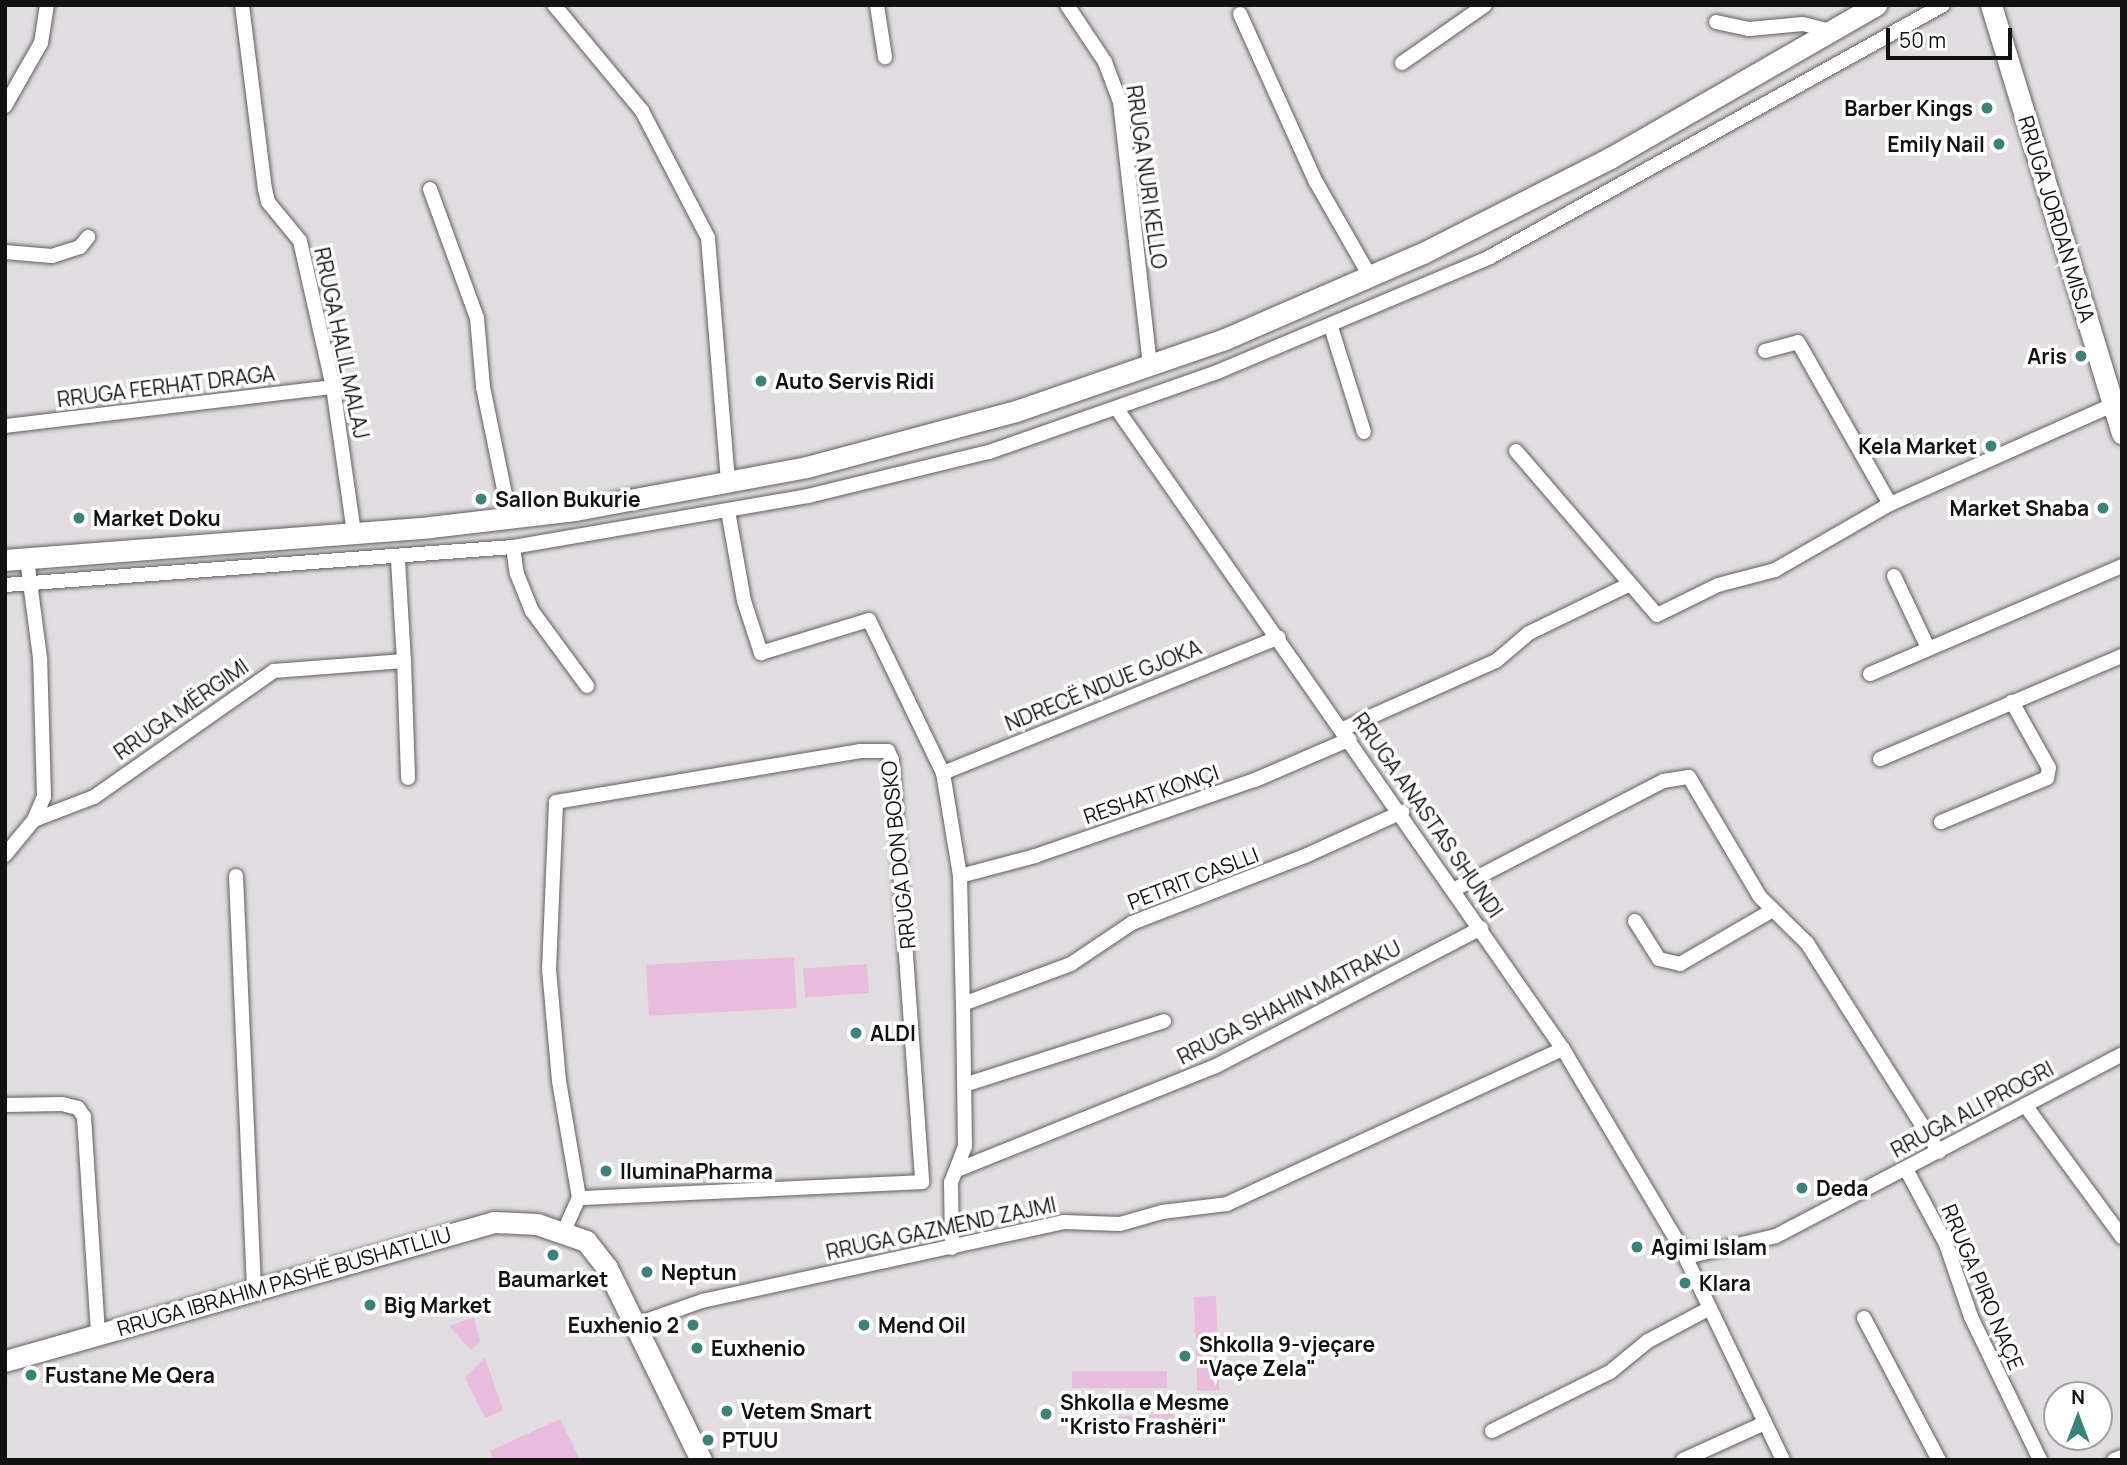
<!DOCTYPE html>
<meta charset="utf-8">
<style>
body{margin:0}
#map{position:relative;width:2127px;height:1465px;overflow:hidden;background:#e1dde0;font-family:Manrope,sans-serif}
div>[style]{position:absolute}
.green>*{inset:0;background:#e8bddd;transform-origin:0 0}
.roads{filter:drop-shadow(0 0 2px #615e60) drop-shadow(0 0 2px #615e60)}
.street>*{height:14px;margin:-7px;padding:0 7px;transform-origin:7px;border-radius:7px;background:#fff}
.secondary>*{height:21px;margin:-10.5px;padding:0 10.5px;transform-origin:10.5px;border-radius:10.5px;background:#fff}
.dots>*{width:19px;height:19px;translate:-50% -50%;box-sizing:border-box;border:4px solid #fff;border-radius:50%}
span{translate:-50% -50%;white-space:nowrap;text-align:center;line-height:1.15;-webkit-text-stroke:7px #fff;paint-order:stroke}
.poi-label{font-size:21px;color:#121112;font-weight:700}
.right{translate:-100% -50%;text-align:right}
.left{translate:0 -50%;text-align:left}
.street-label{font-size:21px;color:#121112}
.frame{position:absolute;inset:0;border:7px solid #121112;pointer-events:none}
.north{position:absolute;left:2043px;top:1381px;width:70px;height:70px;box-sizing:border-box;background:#fff;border:2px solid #a0a0a0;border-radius:50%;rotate:0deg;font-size:19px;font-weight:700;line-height:28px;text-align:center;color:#121112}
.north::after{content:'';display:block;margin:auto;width:24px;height:32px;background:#3c827a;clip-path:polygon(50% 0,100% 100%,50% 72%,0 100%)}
.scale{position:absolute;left:1886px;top:28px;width:126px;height:32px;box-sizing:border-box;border:4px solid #121112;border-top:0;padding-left:9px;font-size:21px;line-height:24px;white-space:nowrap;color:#121112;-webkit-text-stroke:5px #fff;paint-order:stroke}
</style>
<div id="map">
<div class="green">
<div style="left:794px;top:957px;width:51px;height:148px;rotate:87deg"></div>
<div style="left:867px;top:964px;width:29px;height:64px;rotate:86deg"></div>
<div style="left:1216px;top:1296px;width:94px;height:22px;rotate:88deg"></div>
<div style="clip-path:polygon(474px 1317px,480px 1342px,471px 1350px,449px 1326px)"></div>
<div style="clip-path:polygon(485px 1358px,503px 1410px,485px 1418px,465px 1378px)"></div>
<div style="left:1167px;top:1371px;width:17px;height:95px;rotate:90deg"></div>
<div style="left:1174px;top:1413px;width:14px;height:107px;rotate:86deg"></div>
<div style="clip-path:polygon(560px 1419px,580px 1460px,494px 1460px,490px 1451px)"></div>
</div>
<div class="roads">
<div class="street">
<div style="left:242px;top:5px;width:185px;rotate:82.9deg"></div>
<div style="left:265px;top:189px;width:13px;rotate:77deg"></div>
<div style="left:268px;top:202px;width:50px;rotate:50.6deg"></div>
<div style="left:300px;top:241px;width:150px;rotate:77.3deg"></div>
<div style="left:333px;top:387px;width:148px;rotate:81.8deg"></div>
<div style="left:554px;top:5px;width:138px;rotate:50.3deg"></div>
<div style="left:642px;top:111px;width:143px;rotate:62.5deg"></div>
<div style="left:708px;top:238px;width:246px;rotate:85.3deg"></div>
<div style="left:877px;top:5px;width:53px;rotate:81.3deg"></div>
<div style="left:1067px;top:5px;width:69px;rotate:56.3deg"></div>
<div style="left:1105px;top:62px;width:43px;rotate:69.4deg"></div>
<div style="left:1120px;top:102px;width:267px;rotate:83.5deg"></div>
<div style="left:1240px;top:14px;width:184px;rotate:65.7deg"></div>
<div style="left:1316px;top:182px;width:111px;rotate:60.2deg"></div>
<div style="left:1716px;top:22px;width:34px;rotate:12deg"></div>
<div style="left:1749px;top:29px;width:54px;rotate:-5.3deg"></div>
<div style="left:1803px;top:24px;width:29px;rotate:14deg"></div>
<div style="left:1402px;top:63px;width:101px;rotate:-34.9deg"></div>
<div style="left:5px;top:106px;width:73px;rotate:-60.3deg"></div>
<div style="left:41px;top:43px;width:38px;rotate:-81deg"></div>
<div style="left:430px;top:189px;width:137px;rotate:70deg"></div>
<div style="left:477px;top:318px;width:69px;rotate:85deg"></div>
<div style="left:483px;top:387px;width:135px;rotate:78.4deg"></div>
<div style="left:5px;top:252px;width:47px;rotate:4.9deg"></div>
<div style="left:52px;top:256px;width:29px;rotate:-18deg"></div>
<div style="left:80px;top:247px;width:13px;rotate:-51deg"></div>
<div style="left:1331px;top:327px;width:110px;rotate:72.6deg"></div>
<div style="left:1765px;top:351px;width:34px;rotate:-15deg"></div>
<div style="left:1798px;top:342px;width:186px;rotate:60.4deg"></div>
<div style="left:1117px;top:409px;width:780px;rotate:55.13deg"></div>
<div style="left:1563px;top:1049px;width:229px;rotate:59.3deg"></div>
<div style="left:1680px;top:1246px;width:237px;rotate:64.3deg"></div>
<div style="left:5px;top:426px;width:330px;rotate:-6.8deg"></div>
<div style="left:1516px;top:451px;width:216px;rotate:49.3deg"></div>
<div style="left:1657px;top:615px;width:68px;rotate:-26.2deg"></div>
<div style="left:1718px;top:585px;width:59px;rotate:-14.7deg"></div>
<div style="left:1775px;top:570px;width:133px;rotate:-29.9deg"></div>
<div style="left:1890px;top:504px;width:253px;rotate:-24deg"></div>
<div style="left:728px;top:511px;width:91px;rotate:79.9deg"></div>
<div style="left:744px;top:601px;width:55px;rotate:71.9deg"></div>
<div style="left:761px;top:653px;width:113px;rotate:-17deg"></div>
<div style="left:869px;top:620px;width:170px;rotate:64.2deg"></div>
<div style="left:943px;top:773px;width:104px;rotate:80.6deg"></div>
<div style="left:960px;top:876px;width:128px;rotate:88.7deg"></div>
<div style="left:963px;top:1004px;width:142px;rotate:89.2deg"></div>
<div style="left:965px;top:1146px;width:39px;rotate:111deg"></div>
<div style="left:951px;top:1182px;width:66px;rotate:89.1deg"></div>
<div style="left:513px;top:547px;width:27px;rotate:82deg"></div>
<div style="left:517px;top:574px;width:40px;rotate:68deg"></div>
<div style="left:532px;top:611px;width:93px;rotate:53.7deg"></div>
<div style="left:1894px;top:576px;width:80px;rotate:64.7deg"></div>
<div style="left:5px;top:585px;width:509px;rotate:-4.28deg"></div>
<div style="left:513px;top:547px;width:299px;rotate:-9.8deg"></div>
<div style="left:808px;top:496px;width:186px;rotate:-13.7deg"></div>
<div style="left:989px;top:452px;width:242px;rotate:-19.3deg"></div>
<div style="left:1217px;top:372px;width:296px;rotate:-22.8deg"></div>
<div style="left:1490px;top:257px;width:518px;rotate:-29.09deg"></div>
<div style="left:404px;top:661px;width:117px;rotate:88deg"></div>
<div style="left:1870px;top:674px;width:274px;rotate:-23.2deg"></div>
<div style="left:1343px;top:729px;width:167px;rotate:-24deg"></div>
<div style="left:1496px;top:661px;width:43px;rotate:-40.3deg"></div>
<div style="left:1529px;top:633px;width:112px;rotate:-25.9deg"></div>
<div style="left:860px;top:751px;width:28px"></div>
<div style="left:888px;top:751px;width:10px;rotate:66deg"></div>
<div style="left:892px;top:760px;width:423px;rotate:85.9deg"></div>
<div style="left:922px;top:1182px;width:343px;rotate:177.3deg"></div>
<div style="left:579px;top:1198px;width:119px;rotate:-99.7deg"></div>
<div style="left:559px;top:1081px;width:111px;rotate:-95.1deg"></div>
<div style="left:549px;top:970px;width:168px;rotate:-87.6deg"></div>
<div style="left:556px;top:802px;width:308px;rotate:-9.5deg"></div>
<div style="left:1880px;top:759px;width:263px;rotate:-23.1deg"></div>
<div style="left:943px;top:773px;width:362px;rotate:-22deg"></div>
<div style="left:34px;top:820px;width:64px;rotate:-21deg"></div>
<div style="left:94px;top:797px;width:220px;rotate:-35deg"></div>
<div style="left:274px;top:671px;width:130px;rotate:-4.4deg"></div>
<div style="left:404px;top:661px;width:102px;rotate:-93.4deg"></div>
<div style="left:1941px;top:822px;width:115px;rotate:-22.5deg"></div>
<div style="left:2047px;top:778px;width:10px;rotate:-79deg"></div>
<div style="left:2049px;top:768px;width:76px;rotate:-119.3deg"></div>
<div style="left:5px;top:855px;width:45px;rotate:-50.4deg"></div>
<div style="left:34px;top:820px;width:25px;rotate:-67deg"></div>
<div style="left:44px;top:797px;width:139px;rotate:-91.6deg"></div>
<div style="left:40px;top:658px;width:100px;rotate:-97.5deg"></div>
<div style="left:236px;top:876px;width:413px;rotate:87.5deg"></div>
<div style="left:960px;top:876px;width:78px;rotate:-14.9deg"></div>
<div style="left:1035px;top:856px;width:233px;rotate:-19.1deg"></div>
<div style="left:1255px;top:780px;width:103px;rotate:-23.3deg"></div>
<div style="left:1455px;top:889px;width:234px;rotate:-27.4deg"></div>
<div style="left:1663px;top:781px;width:26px;rotate:-9deg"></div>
<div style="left:1689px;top:777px;width:139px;rotate:59.4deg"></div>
<div style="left:1760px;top:897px;width:66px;rotate:44.4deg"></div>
<div style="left:1807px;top:943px;width:247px;rotate:57.7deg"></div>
<div style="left:1635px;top:921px;width:45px;rotate:57.7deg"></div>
<div style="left:1659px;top:959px;width:22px;rotate:13deg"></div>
<div style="left:1680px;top:964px;width:105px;rotate:-30.2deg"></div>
<div style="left:963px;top:1004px;width:115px;rotate:-20.3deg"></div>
<div style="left:1071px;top:964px;width:73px;rotate:-33.9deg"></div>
<div style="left:1132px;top:923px;width:186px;rotate:-21.2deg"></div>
<div style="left:1305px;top:856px;width:107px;rotate:-24.4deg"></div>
<div style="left:964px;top:1085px;width:210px;rotate:-17.7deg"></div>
<div style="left:5px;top:1105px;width:57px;rotate:-1deg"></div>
<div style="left:62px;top:1104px;width:16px;rotate:14deg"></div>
<div style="left:78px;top:1108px;width:11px;rotate:56deg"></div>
<div style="left:84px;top:1117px;width:217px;rotate:86.3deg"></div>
<div style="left:2025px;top:1105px;width:164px;rotate:53.7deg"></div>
<div style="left:1906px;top:1169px;width:85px;rotate:61.9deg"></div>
<div style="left:1946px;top:1244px;width:77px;rotate:71.1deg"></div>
<div style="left:1971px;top:1317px;width:159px;rotate:64.2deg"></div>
<div style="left:957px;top:1170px;width:279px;rotate:-21.9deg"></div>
<div style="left:1216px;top:1066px;width:299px;rotate:-27.5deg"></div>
<div style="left:564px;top:1231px;width:36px;rotate:-66deg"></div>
<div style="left:1686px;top:1257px;width:92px;rotate:-13.1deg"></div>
<div style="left:1776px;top:1236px;width:391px;rotate:-27.7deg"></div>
<div style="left:1864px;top:1318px;width:161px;rotate:62.2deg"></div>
<div style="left:634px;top:1325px;width:72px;rotate:-19.4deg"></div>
<div style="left:702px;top:1301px;width:370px;rotate:-12.3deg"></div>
<div style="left:1063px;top:1222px;width:57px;rotate:2deg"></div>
<div style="left:1120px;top:1224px;width:44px;rotate:-15.9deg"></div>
<div style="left:1162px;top:1212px;width:65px;rotate:-7deg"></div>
<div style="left:1227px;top:1204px;width:370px;rotate:-24.8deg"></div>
<div style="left:1492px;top:1431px;width:132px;rotate:-26.6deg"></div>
<div style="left:1610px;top:1372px;width:49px;rotate:-39.2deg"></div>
<div style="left:1648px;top:1341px;width:70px;rotate:-28deg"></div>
<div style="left:1683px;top:1460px;width:90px;rotate:-24.3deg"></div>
<div style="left:2114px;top:1460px;width:9px;rotate:-21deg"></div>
</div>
<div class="secondary">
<div style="left:1991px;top:5px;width:448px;rotate:73deg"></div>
<div style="left:5px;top:560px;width:426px;rotate:-4.4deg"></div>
<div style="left:430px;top:527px;width:146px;rotate:-6.7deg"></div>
<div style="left:575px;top:510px;width:236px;rotate:-10.5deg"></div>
<div style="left:807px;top:467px;width:216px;rotate:-15deg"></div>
<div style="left:1016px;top:411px;width:221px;rotate:-19deg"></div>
<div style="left:1225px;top:339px;width:216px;rotate:-23.5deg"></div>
<div style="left:1423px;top:253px;width:210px;rotate:-26.9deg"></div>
<div style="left:1610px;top:158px;width:307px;rotate:-29.9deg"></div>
<div style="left:5px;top:1361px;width:508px;rotate:-15.87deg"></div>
<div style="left:494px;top:1222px;width:43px;rotate:2.7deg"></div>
<div style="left:537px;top:1224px;width:52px;rotate:19.1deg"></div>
<div style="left:586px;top:1241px;width:34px;rotate:52deg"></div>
<div style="left:607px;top:1268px;width:214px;rotate:63.9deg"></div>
</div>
</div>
<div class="dots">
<div style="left:1987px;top:108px;background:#3c827a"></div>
<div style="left:1999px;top:144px;background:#3c827a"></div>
<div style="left:2081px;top:356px;background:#3c827a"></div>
<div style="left:761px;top:381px;background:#3c827a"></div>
<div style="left:1991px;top:446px;background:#3c827a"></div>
<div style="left:481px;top:499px;background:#3c827a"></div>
<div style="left:2103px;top:508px;background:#3c827a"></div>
<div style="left:79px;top:518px;background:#3c827a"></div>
<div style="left:856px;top:1033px;background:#3c827a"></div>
<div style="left:606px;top:1171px;background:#3c827a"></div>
<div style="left:1802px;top:1188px;background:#3c827a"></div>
<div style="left:1637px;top:1247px;background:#3c827a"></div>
<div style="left:553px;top:1255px;background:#3c827a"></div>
<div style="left:647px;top:1272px;background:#3c827a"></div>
<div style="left:1685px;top:1283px;background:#3c827a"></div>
<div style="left:370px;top:1305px;background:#3c827a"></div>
<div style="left:693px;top:1325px;background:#3c827a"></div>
<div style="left:864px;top:1325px;background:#3c827a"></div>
<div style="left:697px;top:1348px;background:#3c827a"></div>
<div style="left:1185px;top:1356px;background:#3c827a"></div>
<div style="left:31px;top:1375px;background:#3c827a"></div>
<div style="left:727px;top:1411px;background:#3c827a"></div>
<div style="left:1046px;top:1414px;background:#3c827a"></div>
<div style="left:708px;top:1440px;background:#3c827a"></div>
</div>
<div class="poi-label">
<span class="right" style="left:1973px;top:108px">Barber Kings</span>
<span class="right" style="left:1985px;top:144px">Emily Nail</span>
<span class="right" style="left:2067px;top:356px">Aris</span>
<span class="left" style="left:775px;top:381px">Auto Servis Ridi</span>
<span class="right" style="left:1977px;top:446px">Kela Market</span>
<span class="left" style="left:495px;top:499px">Sallon Bukurie</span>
<span class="right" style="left:2089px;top:508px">Market Shaba</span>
<span class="left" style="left:93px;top:518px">Market Doku</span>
<span class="left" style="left:870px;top:1033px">ALDI</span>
<span class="left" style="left:620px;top:1171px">IluminaPharma</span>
<span class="left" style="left:1816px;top:1188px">Deda</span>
<span class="left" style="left:1651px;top:1247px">Agimi Islam</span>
<span class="left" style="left:661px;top:1272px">Neptun</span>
<span style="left:553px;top:1279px">Baumarket</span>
<span class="left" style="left:1699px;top:1283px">Klara</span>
<span class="left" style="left:384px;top:1305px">Big Market</span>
<span class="right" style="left:679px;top:1325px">Euxhenio 2</span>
<span class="left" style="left:878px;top:1325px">Mend Oil</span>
<span class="left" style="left:1199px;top:1356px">Shkolla 9-vjeçare<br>"Vaçe Zela"</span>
<span class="left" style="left:711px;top:1348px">Euxhenio</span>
<span class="left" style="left:45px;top:1375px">Fustane Me Qera</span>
<span class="left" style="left:1060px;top:1414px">Shkolla e Mesme<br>"Kristo Frashëri"</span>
<span class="left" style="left:741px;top:1411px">Vetem Smart</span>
<span class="left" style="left:722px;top:1440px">PTUU</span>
</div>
<div class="street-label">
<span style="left:1147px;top:177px;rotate:82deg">RRUGA NURI KELLO</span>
<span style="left:2057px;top:219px;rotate:73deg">RRUGA JORDAN MISJA</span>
<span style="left:342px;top:343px;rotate:78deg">RRUGA HALIL MALAJ</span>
<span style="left:166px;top:386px;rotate:-7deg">RRUGA FERHAT DRAGA</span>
<span style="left:1103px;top:685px;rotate:-22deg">NDRECË NDUE GJOKA</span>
<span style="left:181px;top:709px;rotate:-35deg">RRUGA MËRGIMI</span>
<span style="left:1151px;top:794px;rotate:-19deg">RESHAT KONÇI</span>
<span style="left:1428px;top:815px;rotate:55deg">RRUGA ANASTAS SHUNDI</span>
<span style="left:898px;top:855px;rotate:-96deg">RRUGA DON BOSKO</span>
<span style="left:1193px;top:878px;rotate:-21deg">PETRIT CASLLI</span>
<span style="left:1289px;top:1002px;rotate:-27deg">RRUGA SHAHIN MATRAKU</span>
<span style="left:1972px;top:1109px;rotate:-28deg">RRUGA ALI PROGRI</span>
<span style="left:941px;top:1228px;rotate:-12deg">RRUGA GAZMEND ZAJMI</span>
<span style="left:284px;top:1281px;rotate:-16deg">RRUGA IBRAHIM PASHË BUSHATLLIU</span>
<span style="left:1983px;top:1287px;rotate:67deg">RRUGA PIRO NAÇE</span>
</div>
<div class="frame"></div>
<div class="north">N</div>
<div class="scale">50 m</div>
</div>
